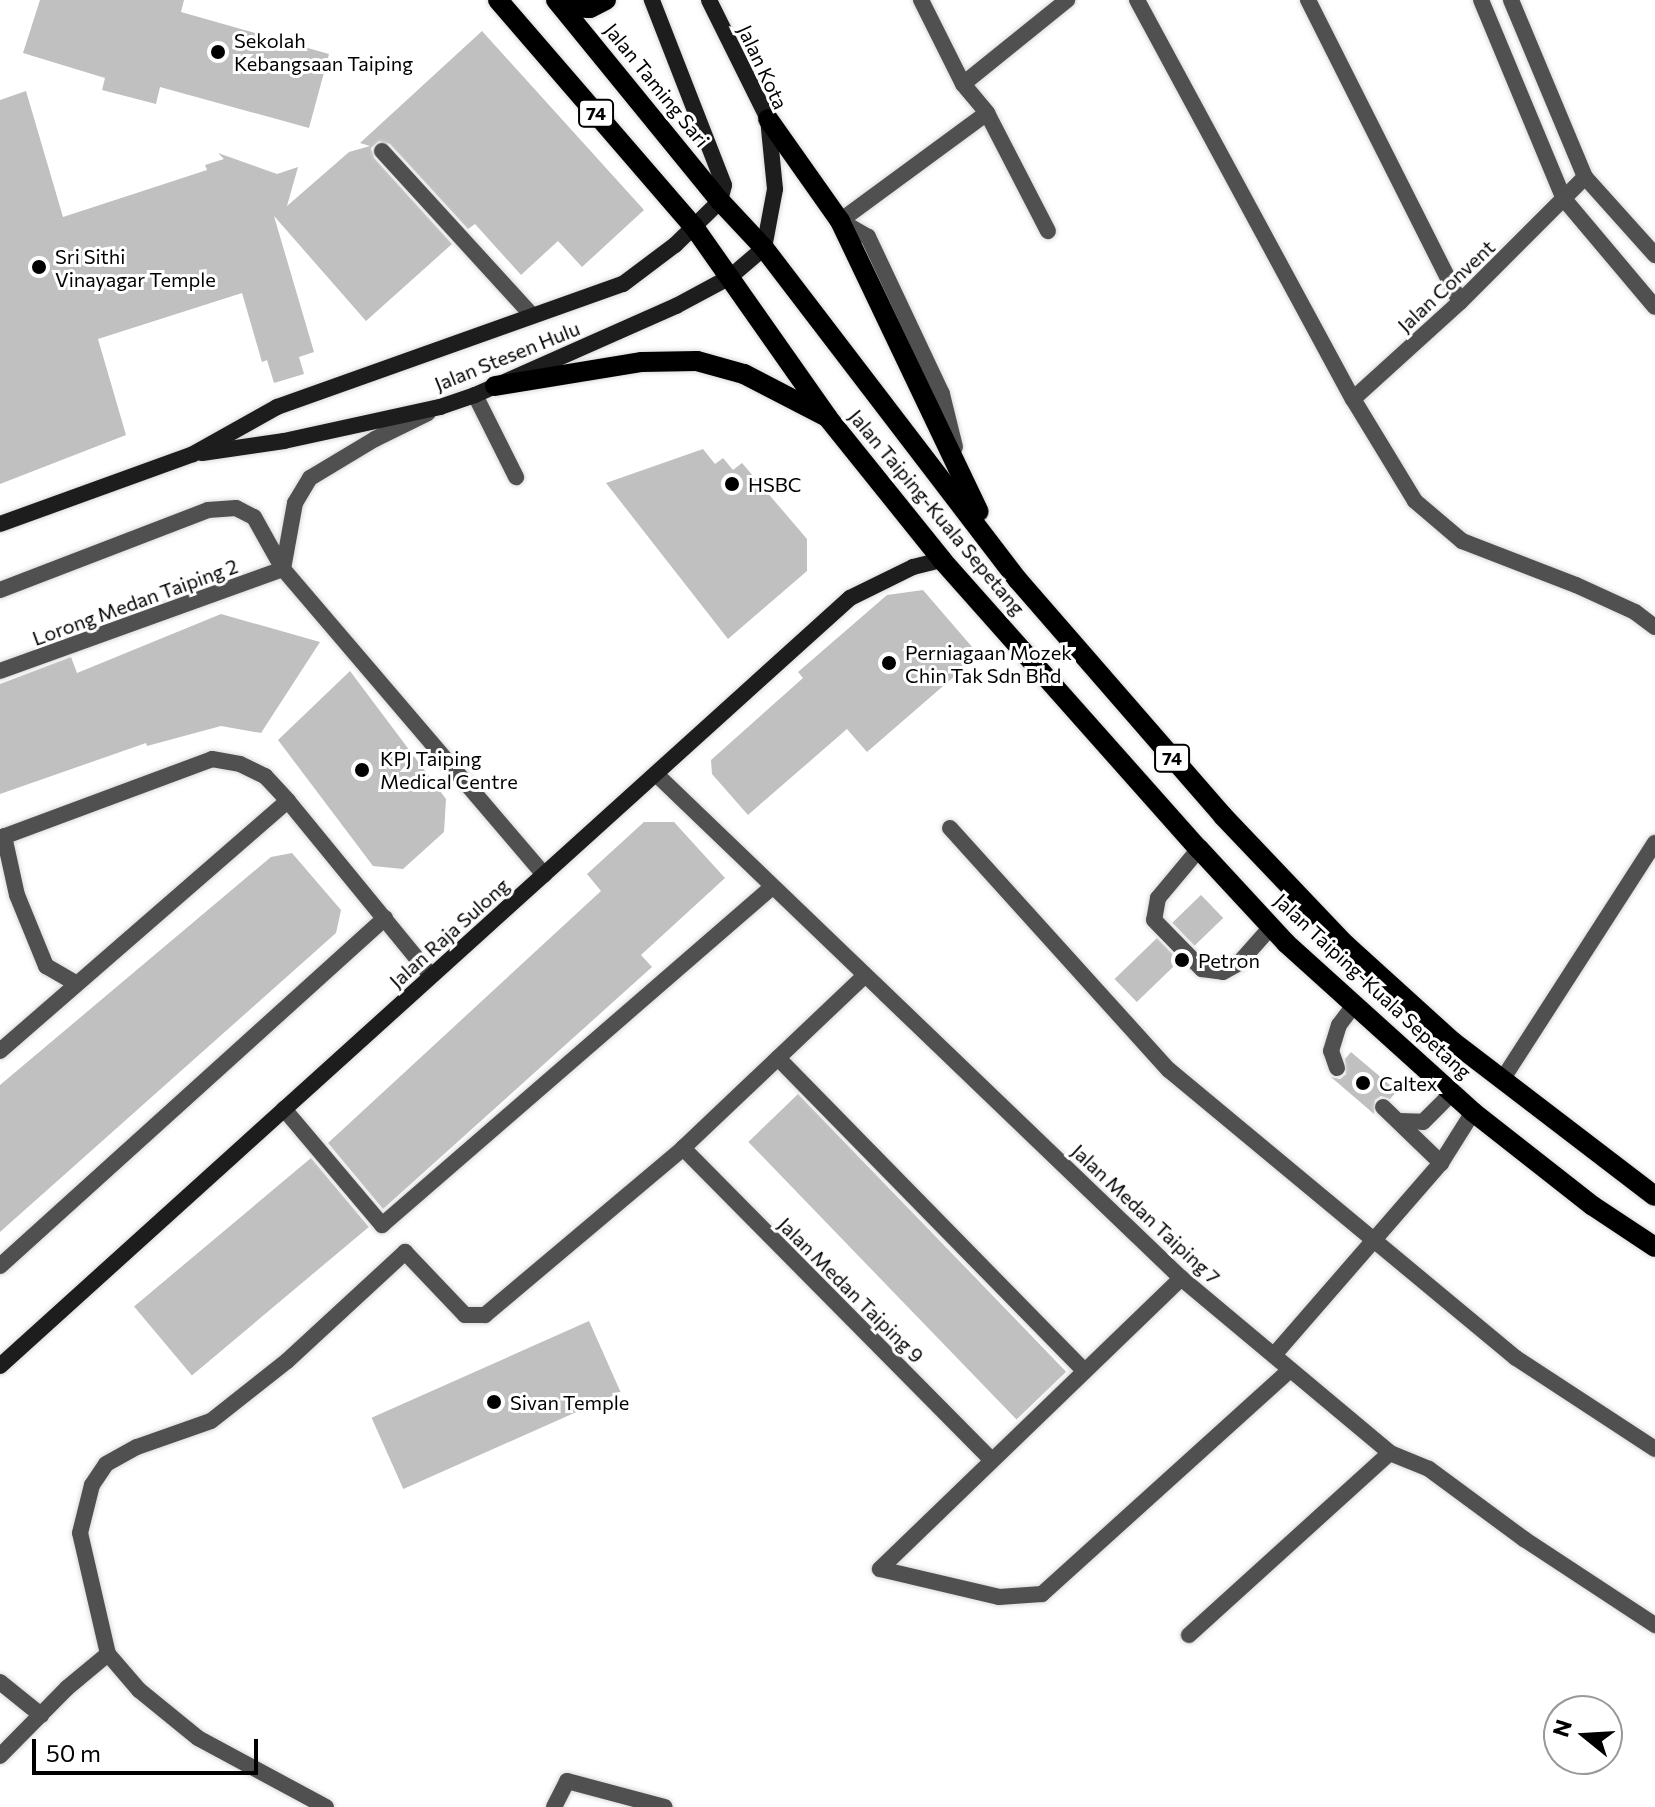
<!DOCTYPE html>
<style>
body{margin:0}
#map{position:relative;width:1655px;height:1807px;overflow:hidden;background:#fff;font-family:Commissioner,sans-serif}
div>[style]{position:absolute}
.building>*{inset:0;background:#c0c0c0;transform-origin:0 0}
.roads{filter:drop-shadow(0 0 2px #dbdbdb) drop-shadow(0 0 2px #dbdbdb)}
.lane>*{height:16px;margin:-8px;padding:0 8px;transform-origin:8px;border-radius:8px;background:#505050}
.street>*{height:16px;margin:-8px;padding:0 8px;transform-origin:8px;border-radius:8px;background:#505050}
.secondary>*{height:16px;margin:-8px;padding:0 8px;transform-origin:8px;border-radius:8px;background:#1d1d1d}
.primary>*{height:20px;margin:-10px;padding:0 10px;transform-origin:10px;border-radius:10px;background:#000}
.dots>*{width:22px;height:22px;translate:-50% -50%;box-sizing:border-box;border:4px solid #fff;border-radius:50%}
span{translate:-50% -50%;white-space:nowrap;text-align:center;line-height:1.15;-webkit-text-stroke:6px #fff;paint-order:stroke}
.shield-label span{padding:2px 6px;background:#fff;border:2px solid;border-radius:6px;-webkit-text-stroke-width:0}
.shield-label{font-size:18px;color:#000;font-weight:700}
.poi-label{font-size:20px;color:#000}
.left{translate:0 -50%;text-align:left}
.street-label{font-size:20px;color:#000}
.north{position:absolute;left:1543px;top:1695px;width:80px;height:80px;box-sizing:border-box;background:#fff;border:2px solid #999;border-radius:50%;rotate:288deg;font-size:22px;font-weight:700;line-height:32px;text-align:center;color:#000}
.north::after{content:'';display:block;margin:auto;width:28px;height:36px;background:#000;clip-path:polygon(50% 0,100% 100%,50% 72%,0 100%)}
.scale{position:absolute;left:32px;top:1739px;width:226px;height:36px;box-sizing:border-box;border:4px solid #000;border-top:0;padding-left:10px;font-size:24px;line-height:28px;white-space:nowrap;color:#000;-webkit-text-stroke:6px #fff;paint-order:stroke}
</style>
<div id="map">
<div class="building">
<div style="clip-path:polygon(40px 0,184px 0,181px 12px,329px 54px,309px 128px,160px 87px,156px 104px,102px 90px,105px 78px,23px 53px)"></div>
<div style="clip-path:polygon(482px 31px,644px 210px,582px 267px,558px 241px,521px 275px,475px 224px,468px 229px,390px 144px,379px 141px,371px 148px,374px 158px,452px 244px,366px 321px,274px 216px,314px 352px,299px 357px,304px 374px,274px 383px,267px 360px,262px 362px,242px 293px,98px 339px,126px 435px,0 484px,0 100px,26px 91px,63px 217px,207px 170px,205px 165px,224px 159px,218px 153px,277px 174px,298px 167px,287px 206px,349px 152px,370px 146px,360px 143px)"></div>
<div style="clip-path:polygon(703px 449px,715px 464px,723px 458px,733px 470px,742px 463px,807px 539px,807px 571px,728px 639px,606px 483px)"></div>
<div style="clip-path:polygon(923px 590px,979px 655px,867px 752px,847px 729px,748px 815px,712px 774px,711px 760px,803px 678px,798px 672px,887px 595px)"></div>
<div style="clip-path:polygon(221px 614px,320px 642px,261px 733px,221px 726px,147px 746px,146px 743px,0 794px,0 684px,71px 657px,77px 673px)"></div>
<div style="clip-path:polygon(350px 671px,446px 799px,444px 832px,403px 869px,373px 866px,278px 740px)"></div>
<div style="clip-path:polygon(644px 822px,674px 822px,725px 878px,641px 955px,652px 967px,383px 1209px,328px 1143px,601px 891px,587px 874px)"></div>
<div style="clip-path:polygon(292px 853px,341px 910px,336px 933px,0 1232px,0 1085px,271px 857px)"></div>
<div style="left:1201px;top:895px;width:32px;height:40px;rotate:46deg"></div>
<div style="left:1157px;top:938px;width:32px;height:59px;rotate:46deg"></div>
<div style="clip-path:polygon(1351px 1052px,1397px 1091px,1390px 1099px,1381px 1096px,1375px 1100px,1374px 1114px,1331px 1077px,1340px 1079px,1346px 1074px,1345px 1059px)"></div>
<div style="left:798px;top:1094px;width:386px;height:69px;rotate:46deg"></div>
<div style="left:311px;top:1158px;width:90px;height:231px;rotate:50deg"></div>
<div style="left:589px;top:1321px;width:78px;height:238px;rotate:66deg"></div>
</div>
<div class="roads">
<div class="lane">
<div style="left:921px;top:0;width:94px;rotate:63.4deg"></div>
<div style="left:963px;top:84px;width:38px;rotate:50deg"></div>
<div style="left:987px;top:113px;width:133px;rotate:62.7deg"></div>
<div style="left:1308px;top:0;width:338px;rotate:63.3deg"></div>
<div style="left:963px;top:84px;width:134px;rotate:-38.9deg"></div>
<div style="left:382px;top:151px;width:222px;rotate:47.6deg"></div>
<div style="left:1585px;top:177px;width:105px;rotate:48.1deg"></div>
<div style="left:1564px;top:199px;width:141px;rotate:49.9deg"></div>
<div style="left:475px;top:395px;width:92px;rotate:63.4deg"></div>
<div style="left:955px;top:447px;width:55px;rotate:-103.8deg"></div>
<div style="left:942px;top:394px;width:174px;rotate:-115.2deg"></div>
<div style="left:868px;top:237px;width:32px;rotate:-150deg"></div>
<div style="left:840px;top:221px;width:182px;rotate:-36.3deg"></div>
<div style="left:950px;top:828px;width:326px;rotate:47.9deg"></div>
<div style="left:1169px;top:1070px;width:451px;rotate:39.7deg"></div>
<div style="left:1516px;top:1358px;width:166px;rotate:33.2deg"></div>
<div style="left:4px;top:836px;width:60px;rotate:77.6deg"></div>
<div style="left:17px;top:895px;width:77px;rotate:67.8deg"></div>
<div style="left:46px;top:966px;width:34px;rotate:30deg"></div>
<div style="left:1199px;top:849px;width:64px;rotate:129.9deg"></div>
<div style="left:1158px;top:898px;width:22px;rotate:100deg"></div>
<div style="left:1154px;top:920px;width:69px;rotate:45.6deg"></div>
<div style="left:1202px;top:969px;width:21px;rotate:8deg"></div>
<div style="left:1223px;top:972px;width:18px;rotate:-29deg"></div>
<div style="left:1239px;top:963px;width:48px;rotate:-48.4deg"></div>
<div style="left:778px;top:1058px;width:438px;rotate:45.6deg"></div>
<div style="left:1337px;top:1068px;width:18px;rotate:-109deg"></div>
<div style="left:1331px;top:1051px;width:27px;rotate:-73deg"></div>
<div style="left:1339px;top:1025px;width:26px;rotate:-53deg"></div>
<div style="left:1383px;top:1107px;width:81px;rotate:44deg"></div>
<div style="left:284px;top:1109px;width:152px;rotate:49.8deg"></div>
<div style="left:382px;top:1225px;width:516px;rotate:-40.91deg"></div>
<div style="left:1399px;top:1121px;width:24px;rotate:2deg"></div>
<div style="left:1423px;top:1122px;width:42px;rotate:-45deg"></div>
<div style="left:880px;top:1569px;width:122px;rotate:13.2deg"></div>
<div style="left:999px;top:1597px;width:43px;rotate:-4deg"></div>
<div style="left:1042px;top:1594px;width:334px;rotate:-42.1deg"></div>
<div style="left:0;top:1682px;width:53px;rotate:38.8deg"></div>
</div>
<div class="street">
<div style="left:1137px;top:0;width:454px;rotate:61.6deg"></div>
<div style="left:1353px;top:399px;width:119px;rotate:58.7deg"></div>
<div style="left:1415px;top:501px;width:62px;rotate:40.4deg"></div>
<div style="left:1462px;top:541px;width:122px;rotate:21.1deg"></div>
<div style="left:1576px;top:585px;width:65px;rotate:24.6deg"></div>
<div style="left:1635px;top:612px;width:25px;rotate:37deg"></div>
<div style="left:1481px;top:0;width:216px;rotate:67.4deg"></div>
<div style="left:1353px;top:399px;width:144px;rotate:-42.2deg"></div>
<div style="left:1460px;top:302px;width:177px;rotate:-45deg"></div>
<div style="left:1585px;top:177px;width:192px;rotate:-112.7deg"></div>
<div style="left:428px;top:413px;width:59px;rotate:153.9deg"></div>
<div style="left:375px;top:439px;width:76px;rotate:149deg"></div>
<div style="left:310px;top:478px;width:29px;rotate:121deg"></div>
<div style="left:295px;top:503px;width:67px;rotate:100.3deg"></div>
<div style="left:283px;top:569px;width:402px;rotate:49.5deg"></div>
<div style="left:0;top:590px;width:223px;rotate:-21deg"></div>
<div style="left:208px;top:510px;width:28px;rotate:-4deg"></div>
<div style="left:236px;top:508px;width:20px;rotate:27deg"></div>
<div style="left:254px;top:517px;width:60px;rotate:60.9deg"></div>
<div style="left:283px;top:569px;width:301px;rotate:160.2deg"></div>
<div style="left:656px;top:774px;width:728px;rotate:43.83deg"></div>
<div style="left:1181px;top:1278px;width:273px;rotate:39.9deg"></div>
<div style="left:1390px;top:1453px;width:42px;rotate:22.3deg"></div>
<div style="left:1429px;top:1469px;width:118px;rotate:36.4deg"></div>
<div style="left:1524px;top:1539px;width:157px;rotate:33.3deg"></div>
<div style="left:0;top:838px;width:226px;rotate:-20.4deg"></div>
<div style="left:212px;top:759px;width:28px;rotate:10deg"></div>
<div style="left:240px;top:764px;width:28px;rotate:26deg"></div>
<div style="left:265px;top:776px;width:34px;rotate:47deg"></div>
<div style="left:288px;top:801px;width:226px;rotate:50.7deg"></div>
<div style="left:0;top:1051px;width:381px;rotate:-41deg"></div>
<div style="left:1502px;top:1080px;width:282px;rotate:-57.2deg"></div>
<div style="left:683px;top:1148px;width:438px;rotate:45.3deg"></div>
<div style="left:0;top:1266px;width:519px;rotate:-42.11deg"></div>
<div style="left:1274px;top:1355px;width:254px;rotate:-49deg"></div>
<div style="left:1441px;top:1163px;width:60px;rotate:-57.9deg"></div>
<div style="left:880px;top:1569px;width:419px;rotate:-44deg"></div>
<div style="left:1189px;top:1635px;width:271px;rotate:-42.2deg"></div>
<div style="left:0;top:1756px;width:95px;rotate:-45.4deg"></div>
<div style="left:67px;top:1688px;width:53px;rotate:-39.7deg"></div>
<div style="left:326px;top:1807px;width:145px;rotate:-151.7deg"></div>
<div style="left:198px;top:1738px;width:76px;rotate:-140.9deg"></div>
<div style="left:139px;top:1690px;width:48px;rotate:-130.7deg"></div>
<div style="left:108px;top:1654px;width:124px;rotate:-103deg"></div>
<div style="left:80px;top:1533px;width:49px;rotate:-76deg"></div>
<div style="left:92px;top:1485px;width:25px;rotate:-56deg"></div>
<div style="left:106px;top:1464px;width:35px;rotate:-29deg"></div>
<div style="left:137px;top:1447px;width:78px;rotate:-19.4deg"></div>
<div style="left:211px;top:1421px;width:97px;rotate:-38.3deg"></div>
<div style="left:287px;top:1361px;width:161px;rotate:-42.7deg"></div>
<div style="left:405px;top:1252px;width:87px;rotate:46.4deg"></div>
<div style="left:465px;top:1315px;width:20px"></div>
<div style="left:485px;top:1315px;width:259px;rotate:-40.1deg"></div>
<div style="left:683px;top:1148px;width:251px;rotate:-43.5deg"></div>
<div style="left:554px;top:1807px;width:29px;rotate:-63deg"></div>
<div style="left:567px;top:1781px;width:101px;rotate:14.9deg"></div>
</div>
<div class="secondary">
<div style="left:202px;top:453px;width:83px;rotate:-8.3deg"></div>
<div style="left:284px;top:441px;width:160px;rotate:-12.3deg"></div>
<div style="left:440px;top:407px;width:37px;rotate:-19deg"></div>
<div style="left:475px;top:395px;width:220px;rotate:-23.9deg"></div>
<div style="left:676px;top:306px;width:61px;rotate:-28.2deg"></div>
<div style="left:730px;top:277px;width:45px;rotate:-40.5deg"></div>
<div style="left:764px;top:248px;width:60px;rotate:-79.4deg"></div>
<div style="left:775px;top:189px;width:70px;rotate:-95.7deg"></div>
<div style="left:768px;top:119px;width:133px;rotate:-116.4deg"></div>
<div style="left:0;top:524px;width:205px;rotate:-19.9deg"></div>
<div style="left:193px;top:454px;width:96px;rotate:-29.2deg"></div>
<div style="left:277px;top:407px;width:367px;rotate:-19.6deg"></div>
<div style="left:623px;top:284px;width:65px;rotate:-36.9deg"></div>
<div style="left:675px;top:245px;width:63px;rotate:-44.4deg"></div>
<div style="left:720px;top:201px;width:16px;rotate:-76deg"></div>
<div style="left:724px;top:185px;width:199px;rotate:-111.3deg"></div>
<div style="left:0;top:1366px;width:1146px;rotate:-42.1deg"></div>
<div style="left:850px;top:598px;width:70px;rotate:-26.2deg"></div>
<div style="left:913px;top:567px;width:30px;rotate:-14deg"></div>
</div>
<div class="primary">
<div style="left:498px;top:0;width:300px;rotate:49.2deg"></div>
<div style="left:694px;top:227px;width:233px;rotate:54.9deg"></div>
<div style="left:828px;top:418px;width:182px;rotate:51.2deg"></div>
<div style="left:942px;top:560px;width:387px;rotate:48.4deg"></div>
<div style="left:1199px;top:849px;width:128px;rotate:47.2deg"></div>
<div style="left:1286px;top:943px;width:252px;rotate:42.1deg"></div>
<div style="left:1473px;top:1112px;width:152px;rotate:38.1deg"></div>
<div style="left:1593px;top:1206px;width:74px;rotate:33.5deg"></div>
<div style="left:556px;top:0;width:259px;rotate:50.8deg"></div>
<div style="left:720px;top:201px;width:64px;rotate:46.9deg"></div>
<div style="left:764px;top:248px;width:418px;rotate:52.6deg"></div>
<div style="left:1018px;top:580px;width:313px;rotate:49deg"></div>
<div style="left:1223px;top:816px;width:178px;rotate:46.4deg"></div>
<div style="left:1346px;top:945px;width:143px;rotate:42.2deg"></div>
<div style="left:1452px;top:1041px;width:255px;rotate:37.4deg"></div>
<div style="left:563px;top:7px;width:27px;rotate:2deg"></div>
<div style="left:590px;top:8px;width:18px;rotate:-27deg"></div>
<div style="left:768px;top:119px;width:125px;rotate:54.8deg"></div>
<div style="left:840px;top:221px;width:322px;rotate:64.5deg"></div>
<div style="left:495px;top:386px;width:149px;rotate:-9.3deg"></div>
<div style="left:642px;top:362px;width:55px;rotate:-1deg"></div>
<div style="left:697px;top:361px;width:49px;rotate:15.5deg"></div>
<div style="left:744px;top:374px;width:91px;rotate:27.4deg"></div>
</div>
</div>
<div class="dots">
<div style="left:218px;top:52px;background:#000"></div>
<div style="left:39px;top:267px;background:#000"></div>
<div style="left:732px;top:484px;background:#000"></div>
<div style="left:889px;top:663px;background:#000"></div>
<div style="left:362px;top:770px;background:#000"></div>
<div style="left:1182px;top:960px;background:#000"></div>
<div style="left:1363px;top:1083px;background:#000"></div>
<div style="left:494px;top:1402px;background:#000"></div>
</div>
<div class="shield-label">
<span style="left:596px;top:113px">74</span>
<span style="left:1172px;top:758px">74</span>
</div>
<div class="poi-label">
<span class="left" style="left:234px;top:52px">Sekolah<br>Kebangsaan Taiping</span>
<span class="left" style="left:55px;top:268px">Sri Sithi<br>Vinayagar Temple</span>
<span class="left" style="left:748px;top:484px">HSBC</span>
<span class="left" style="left:905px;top:664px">Perniagaan Mozek<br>Chin Tak Sdn Bhd</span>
<span class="left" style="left:380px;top:770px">KPJ Taiping<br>Medical Centre</span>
<span class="left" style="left:1198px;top:960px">Petron</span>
<span class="left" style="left:1379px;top:1083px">Caltex</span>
<span class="left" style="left:510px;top:1402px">Sivan Temple</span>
</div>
<div class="street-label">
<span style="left:763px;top:67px;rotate:65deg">Jalan Kota</span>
<span style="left:657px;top:85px;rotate:51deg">Jalan Taming Sari</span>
<span style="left:1446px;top:286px;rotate:-43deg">Jalan Convent</span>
<span style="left:507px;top:356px;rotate:-22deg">Jalan Stesen Hulu</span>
<span style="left:937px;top:512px;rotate:50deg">Jalan Taiping-Kuala Sepetang</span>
<span style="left:135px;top:602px;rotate:-20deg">Lorong Medan Taiping 2</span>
<span style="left:449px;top:933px;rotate:-42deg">Jalan Raja Sulong</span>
<span style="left:1373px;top:986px;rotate:43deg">Jalan Taiping-Kuala Sepetang</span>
<span style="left:1146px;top:1214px;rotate:43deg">Jalan Medan Taiping 7</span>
<span style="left:851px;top:1290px;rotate:45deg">Jalan Medan Taiping 9</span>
</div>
<div class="north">N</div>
<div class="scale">50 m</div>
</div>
